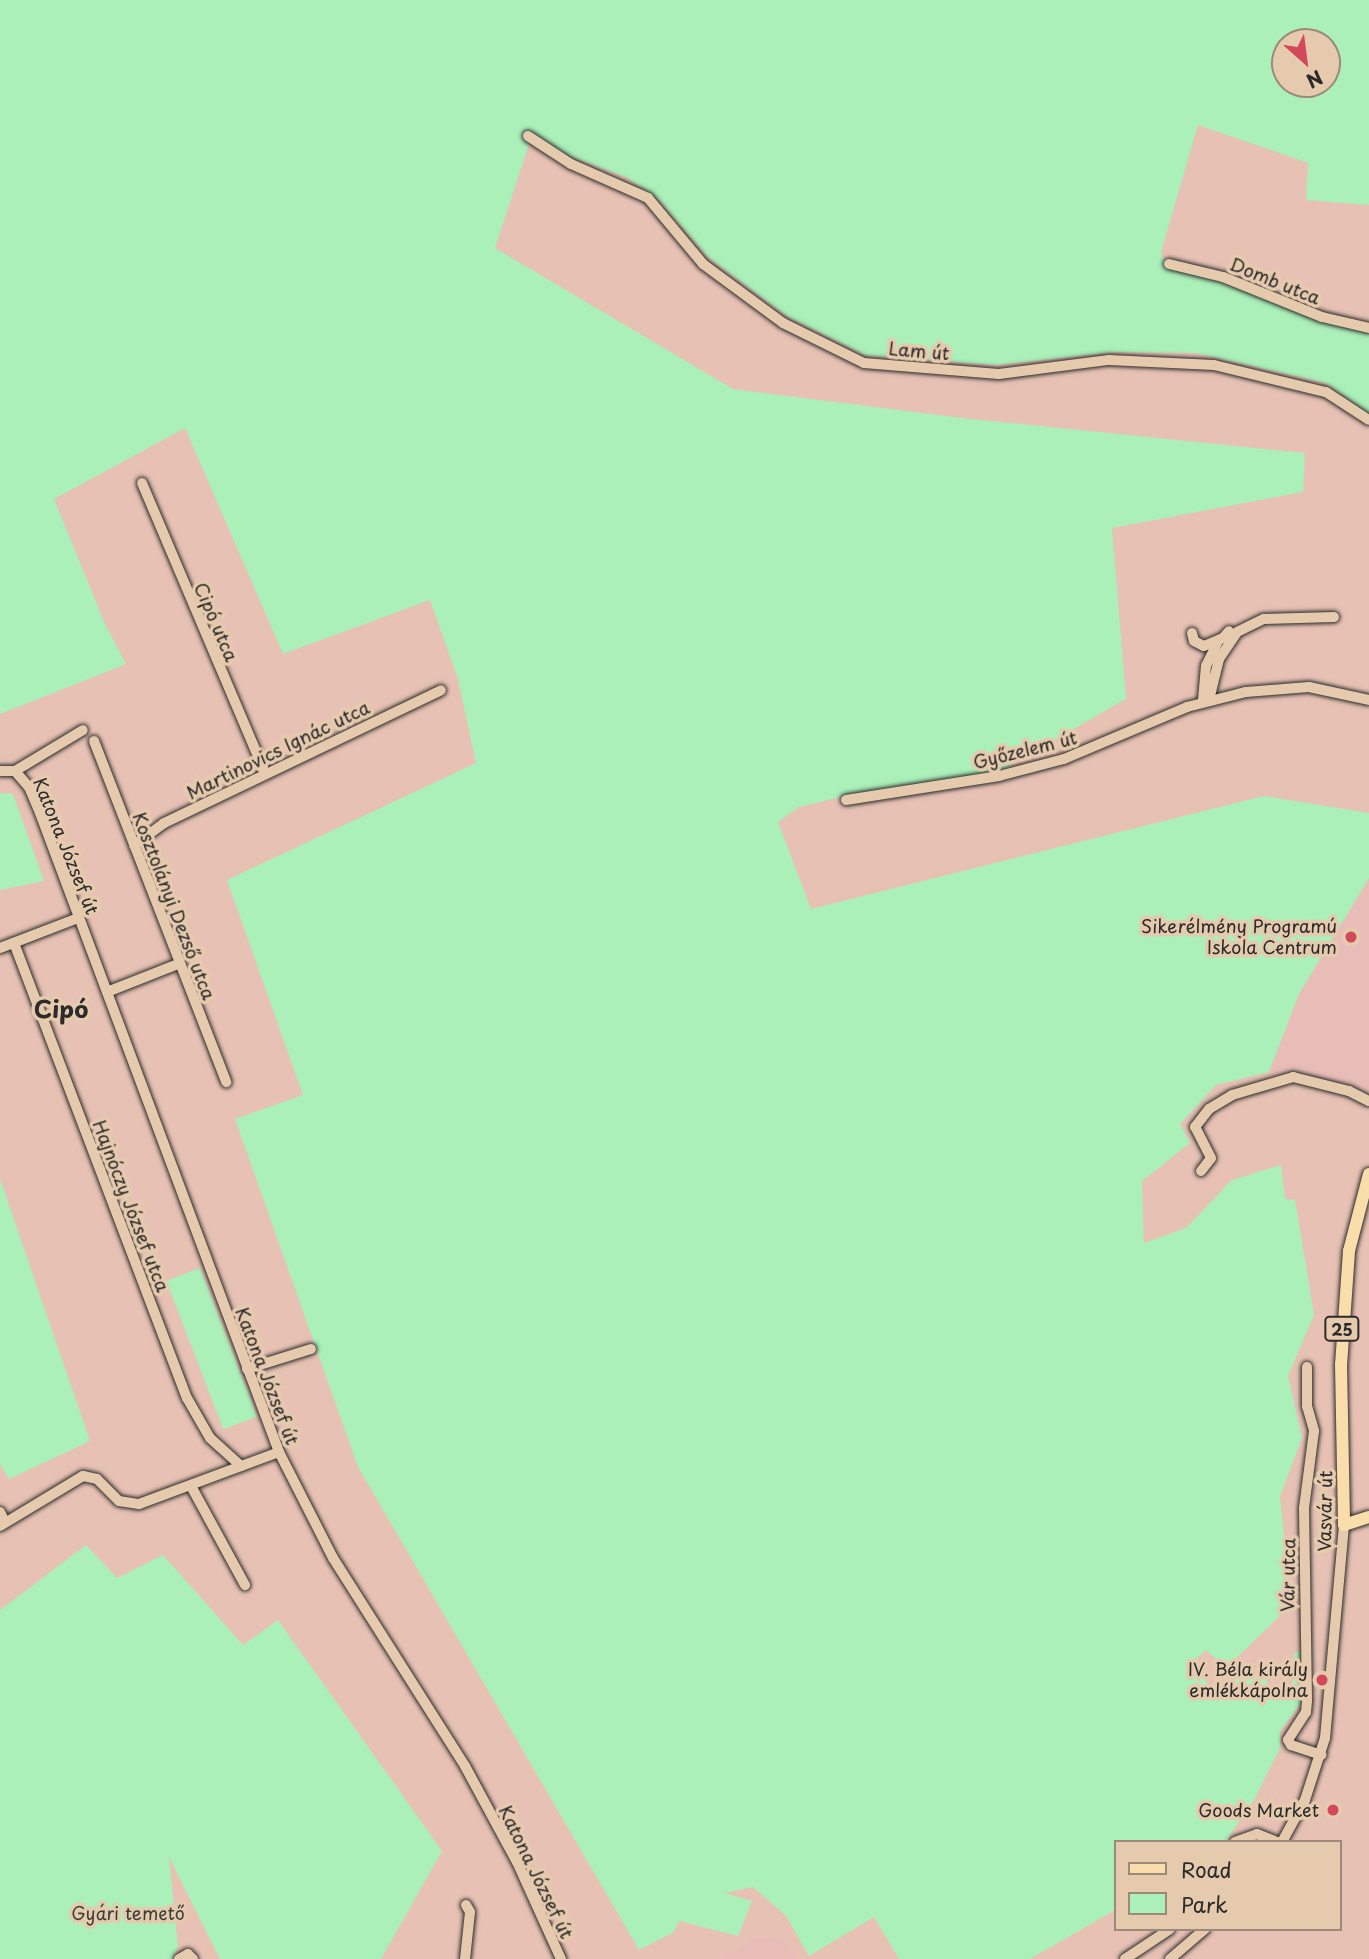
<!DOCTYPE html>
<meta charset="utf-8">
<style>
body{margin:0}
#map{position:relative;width:1369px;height:1959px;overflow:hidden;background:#e7c2b4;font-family:"Playpen Sans",sans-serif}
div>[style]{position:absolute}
.built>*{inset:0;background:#e8bdb8}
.green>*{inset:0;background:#abefb9;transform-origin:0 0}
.roads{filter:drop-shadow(0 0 2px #2b2b2b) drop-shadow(0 0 2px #2b2b2b)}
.minor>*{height:10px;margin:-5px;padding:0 5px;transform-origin:5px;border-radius:5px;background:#e6caad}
.major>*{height:12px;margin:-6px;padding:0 6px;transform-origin:6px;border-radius:6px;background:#f9deab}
.dots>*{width:19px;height:19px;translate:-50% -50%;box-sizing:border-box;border:4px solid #e6caad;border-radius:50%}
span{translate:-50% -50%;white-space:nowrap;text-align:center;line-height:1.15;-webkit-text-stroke:7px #e6caad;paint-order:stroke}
.shield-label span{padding:2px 5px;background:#e6caad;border:2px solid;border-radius:5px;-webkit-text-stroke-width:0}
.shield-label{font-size:16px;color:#2b2b2b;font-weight:700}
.street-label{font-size:18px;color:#2b2b2b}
.poi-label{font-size:18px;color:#2b2b2b}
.right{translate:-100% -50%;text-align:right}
.park-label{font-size:18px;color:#383f39}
.district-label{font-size:24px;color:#2b2b2b;font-weight:700}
.legend{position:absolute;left:1114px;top:1840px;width:228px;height:91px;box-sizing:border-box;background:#e6caad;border:2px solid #9b8a79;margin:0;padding:9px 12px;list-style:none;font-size:21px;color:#2b2b2b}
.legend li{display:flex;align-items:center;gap:14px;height:35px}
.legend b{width:35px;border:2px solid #9b8a79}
.north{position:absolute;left:1271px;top:28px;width:70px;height:70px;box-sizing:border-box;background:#e6caad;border:2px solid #9b8a79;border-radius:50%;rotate:152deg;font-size:19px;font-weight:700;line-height:28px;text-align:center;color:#2b2b2b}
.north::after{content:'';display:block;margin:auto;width:24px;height:32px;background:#d1495b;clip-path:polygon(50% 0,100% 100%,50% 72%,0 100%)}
</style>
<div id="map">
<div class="built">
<div style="clip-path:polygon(1369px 880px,1369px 1093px,1296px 1070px,1269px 1072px,1299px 994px)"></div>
<div style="clip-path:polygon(755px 1937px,783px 1939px,796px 1959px,720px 1959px)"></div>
</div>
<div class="green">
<div style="clip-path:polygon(evenodd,0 0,1369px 0,1369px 205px,1306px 200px,1308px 163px,1198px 125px,1161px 252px,1167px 266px,1369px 326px,1369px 414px,1326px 383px,1196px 353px,1115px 352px,995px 365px,865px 355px,788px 317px,708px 257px,657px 198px,628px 178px,530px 141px,495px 248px,733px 389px,962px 418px,1305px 453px,1303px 492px,1112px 528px,1126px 699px,1000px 771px,853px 794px,799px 807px,778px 822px,811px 909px,1264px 796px,1369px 813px,1369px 878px,1299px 994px,1269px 1072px,1216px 1085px,1180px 1124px,1190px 1143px,1142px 1181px,1144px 1243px,1186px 1228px,1232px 1180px,1281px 1165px,1285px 1199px,1295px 1200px,1314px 1315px,1288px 1376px,1302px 1438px,1280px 1496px,1291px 1605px,1226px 1668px,1206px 1650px,1189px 1666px,1227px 1701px,1235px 1679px,1264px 1674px,1270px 1689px,1288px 1689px,1293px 1681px,1294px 1654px,1300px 1651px,1302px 1701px,1280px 1731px,1280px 1748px,1254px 1800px,1225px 1842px,1115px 1842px,1115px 1910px,1030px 1959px,899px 1959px,874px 1917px,809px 1956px,786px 1916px,753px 1887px,725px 1893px,752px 1901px,738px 1936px,679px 1921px,674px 1932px,639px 1950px,358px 1467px,235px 1119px,303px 1095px,227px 880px,476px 763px,458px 679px,430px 600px,283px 654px,185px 428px,54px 499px,105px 624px,126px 664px,0 714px,0 0,1285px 42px,1327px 42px,1327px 84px,1285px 84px,1285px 42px)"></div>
<div style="clip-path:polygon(0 793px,13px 794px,44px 881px,0 890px)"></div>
<div style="clip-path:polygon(0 1179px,90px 1441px,9px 1479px,0 1464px)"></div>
<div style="left:200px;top:1268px;width:159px;height:36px;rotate:69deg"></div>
<div style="clip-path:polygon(86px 1545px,117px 1578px,163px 1555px,243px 1645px,278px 1620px,442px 1851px,381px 1959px,220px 1959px,169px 1857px,178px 1946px,173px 1959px,0 1959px,0 1610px)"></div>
</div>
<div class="roads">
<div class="minor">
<div style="left:528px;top:136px;width:51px;rotate:33.1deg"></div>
<div style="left:571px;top:164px;width:84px;rotate:23.8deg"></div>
<div style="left:648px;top:198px;width:86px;rotate:50.2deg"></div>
<div style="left:703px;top:264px;width:99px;rotate:36.4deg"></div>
<div style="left:783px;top:323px;width:90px;rotate:26.3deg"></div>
<div style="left:864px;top:363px;width:135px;rotate:4.7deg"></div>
<div style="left:999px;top:374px;width:111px;rotate:-7.3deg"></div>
<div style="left:1109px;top:360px;width:105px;rotate:2.7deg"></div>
<div style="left:1214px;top:365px;width:115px;rotate:13.6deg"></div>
<div style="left:1326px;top:392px;width:51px;rotate:33.1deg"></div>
<div style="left:1169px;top:264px;width:56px;rotate:13.5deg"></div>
<div style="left:1223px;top:277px;width:107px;rotate:22deg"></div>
<div style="left:1322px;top:317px;width:48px;rotate:13.2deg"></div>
<div style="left:142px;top:483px;width:315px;rotate:67deg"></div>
<div style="left:1192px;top:633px;width:8px;rotate:76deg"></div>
<div style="left:1194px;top:641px;width:11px;rotate:27deg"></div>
<div style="left:1204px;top:646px;width:21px;rotate:-23deg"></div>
<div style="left:1223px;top:638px;width:9px;rotate:-49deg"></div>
<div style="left:1203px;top:700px;width:34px;rotate:-85deg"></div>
<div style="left:1206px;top:666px;width:28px;rotate:-64deg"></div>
<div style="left:1209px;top:700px;width:42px;rotate:-76.3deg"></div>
<div style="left:1219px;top:659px;width:32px;rotate:-56deg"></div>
<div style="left:1237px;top:632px;width:30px;rotate:-26deg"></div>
<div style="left:1264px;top:619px;width:70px;rotate:-1.6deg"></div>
<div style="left:94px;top:741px;width:366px;rotate:68.8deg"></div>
<div style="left:0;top:771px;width:15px"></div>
<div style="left:15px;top:771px;width:79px;rotate:-31.1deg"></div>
<div style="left:15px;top:771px;width:21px;rotate:49deg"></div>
<div style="left:29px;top:787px;width:28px;rotate:67deg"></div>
<div style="left:40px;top:813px;width:682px;rotate:69.49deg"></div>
<div style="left:279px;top:1452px;width:119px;rotate:63deg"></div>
<div style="left:333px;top:1558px;width:246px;rotate:57.6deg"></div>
<div style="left:465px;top:1766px;width:109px;rotate:61.6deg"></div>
<div style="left:517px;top:1862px;width:107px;rotate:65.6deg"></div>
<div style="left:846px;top:800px;width:155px;rotate:-8.9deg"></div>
<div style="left:999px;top:776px;width:67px;rotate:-14.7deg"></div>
<div style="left:1064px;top:759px;width:134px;rotate:-22.9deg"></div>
<div style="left:1187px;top:707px;width:61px;rotate:-14.3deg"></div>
<div style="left:1246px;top:692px;width:63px;rotate:-4.5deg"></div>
<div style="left:1309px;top:687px;width:61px;rotate:12.2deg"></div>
<div style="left:134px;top:845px;width:37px;rotate:-36deg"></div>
<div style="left:164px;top:823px;width:307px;rotate:-25.6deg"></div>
<div style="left:14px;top:943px;width:487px;rotate:69.2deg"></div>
<div style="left:187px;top:1398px;width:46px;rotate:60.1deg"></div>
<div style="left:210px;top:1438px;width:42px;rotate:42.1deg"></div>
<div style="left:0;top:948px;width:84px;rotate:-21deg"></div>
<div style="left:107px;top:992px;width:76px;rotate:-21.5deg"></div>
<div style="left:1201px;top:1171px;width:16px;rotate:-52deg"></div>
<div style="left:1211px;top:1158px;width:35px;rotate:-117deg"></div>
<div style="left:1195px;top:1127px;width:23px;rotate:-52deg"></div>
<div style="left:1209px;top:1109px;width:27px;rotate:-31deg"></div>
<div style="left:1232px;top:1095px;width:64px;rotate:-16.4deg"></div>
<div style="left:1293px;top:1077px;width:58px;rotate:14deg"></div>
<div style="left:1349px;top:1091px;width:22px;rotate:27deg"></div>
<div style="left:1307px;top:1367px;width:39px;rotate:90deg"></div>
<div style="left:1307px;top:1406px;width:26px;rotate:74deg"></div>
<div style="left:1314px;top:1431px;width:78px;rotate:97.4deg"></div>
<div style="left:1304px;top:1508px;width:193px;rotate:89.1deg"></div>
<div style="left:1307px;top:1701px;width:11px;rotate:95deg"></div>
<div style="left:1306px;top:1712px;width:33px;rotate:123deg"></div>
<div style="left:1288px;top:1740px;width:6px;rotate:59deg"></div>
<div style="left:1291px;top:1745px;width:32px;rotate:18deg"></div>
<div style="left:247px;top:1369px;width:67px;rotate:-17.4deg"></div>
<div style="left:191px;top:1486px;width:113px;rotate:61.4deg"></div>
<div style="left:0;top:1512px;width:11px;rotate:63deg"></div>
<div style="left:0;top:1526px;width:97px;rotate:-31.1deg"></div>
<div style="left:83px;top:1476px;width:14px;rotate:12deg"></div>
<div style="left:97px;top:1479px;width:31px;rotate:45deg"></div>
<div style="left:119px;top:1501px;width:20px;rotate:9deg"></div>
<div style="left:139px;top:1504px;width:149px;rotate:-20.4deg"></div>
<div style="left:1235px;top:1842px;width:23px;rotate:-20deg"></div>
<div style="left:1257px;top:1834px;width:22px;rotate:22deg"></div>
<div style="left:1282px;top:1842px;width:48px;rotate:-61.3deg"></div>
<div style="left:1305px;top:1800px;width:65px;rotate:-72.1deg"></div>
<div style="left:1325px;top:1738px;width:214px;rotate:-84.9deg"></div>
<div style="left:179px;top:1959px;width:10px;rotate:-29deg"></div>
<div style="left:188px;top:1954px;width:7px;rotate:45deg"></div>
<div style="left:465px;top:1959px;width:47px;rotate:-83.9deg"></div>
<div style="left:470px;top:1912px;width:8px;rotate:-120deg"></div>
<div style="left:1125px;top:1959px;width:54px;rotate:-33.7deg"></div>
<div style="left:1170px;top:1959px;width:46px;rotate:-40.6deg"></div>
</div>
<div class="major">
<div style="left:1369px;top:1174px;width:80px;rotate:104.6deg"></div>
<div style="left:1349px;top:1251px;width:113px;rotate:94deg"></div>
<div style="left:1341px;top:1364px;width:161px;rotate:88.9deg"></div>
<div style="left:1344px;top:1525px;width:26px;rotate:-18deg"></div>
</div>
</div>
<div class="dots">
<div style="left:1351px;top:937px;background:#d1495b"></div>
<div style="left:1322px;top:1680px;background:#d1495b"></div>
<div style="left:1333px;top:1810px;background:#d1495b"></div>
</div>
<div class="shield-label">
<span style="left:1342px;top:1329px">25</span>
</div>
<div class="street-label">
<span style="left:1275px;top:281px;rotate:22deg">Domb utca</span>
<span style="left:919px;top:351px;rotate:5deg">Lam út</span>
<span style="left:216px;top:622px;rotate:67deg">Cipó utca</span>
<span style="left:278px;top:750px;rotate:-26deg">Martinovics Ignác utca</span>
<span style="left:1025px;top:750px;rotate:-14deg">Győzelem út</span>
<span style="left:66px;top:846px;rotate:68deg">Katona József út</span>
<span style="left:174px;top:906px;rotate:69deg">Kosztolányi Dezső utca</span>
<span style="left:131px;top:1206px;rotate:69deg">Hajnóczy József utca</span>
<span style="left:267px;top:1376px;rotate:69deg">Katona József út</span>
<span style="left:1325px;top:1511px;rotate:-89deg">Vasvár út</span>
<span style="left:1288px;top:1575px;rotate:-89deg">Vár utca</span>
<span style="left:536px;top:1872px;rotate:64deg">Katona József út</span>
</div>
<div class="poi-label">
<span class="right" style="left:1337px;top:937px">Sikerélmény Programú<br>Iskola Centrum</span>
<span class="right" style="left:1308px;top:1680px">IV. Béla király<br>emlékkápolna</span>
<span class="right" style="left:1319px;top:1810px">Goods Market</span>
</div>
<div class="park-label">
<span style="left:128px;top:1913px">Gyári temető</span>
</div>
<div class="district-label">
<span style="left:61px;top:1009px">Cipó</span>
</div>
<ul class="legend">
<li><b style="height:9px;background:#f9deab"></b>Road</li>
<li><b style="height:19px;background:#abefb9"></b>Park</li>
</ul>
<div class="north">N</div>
</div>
